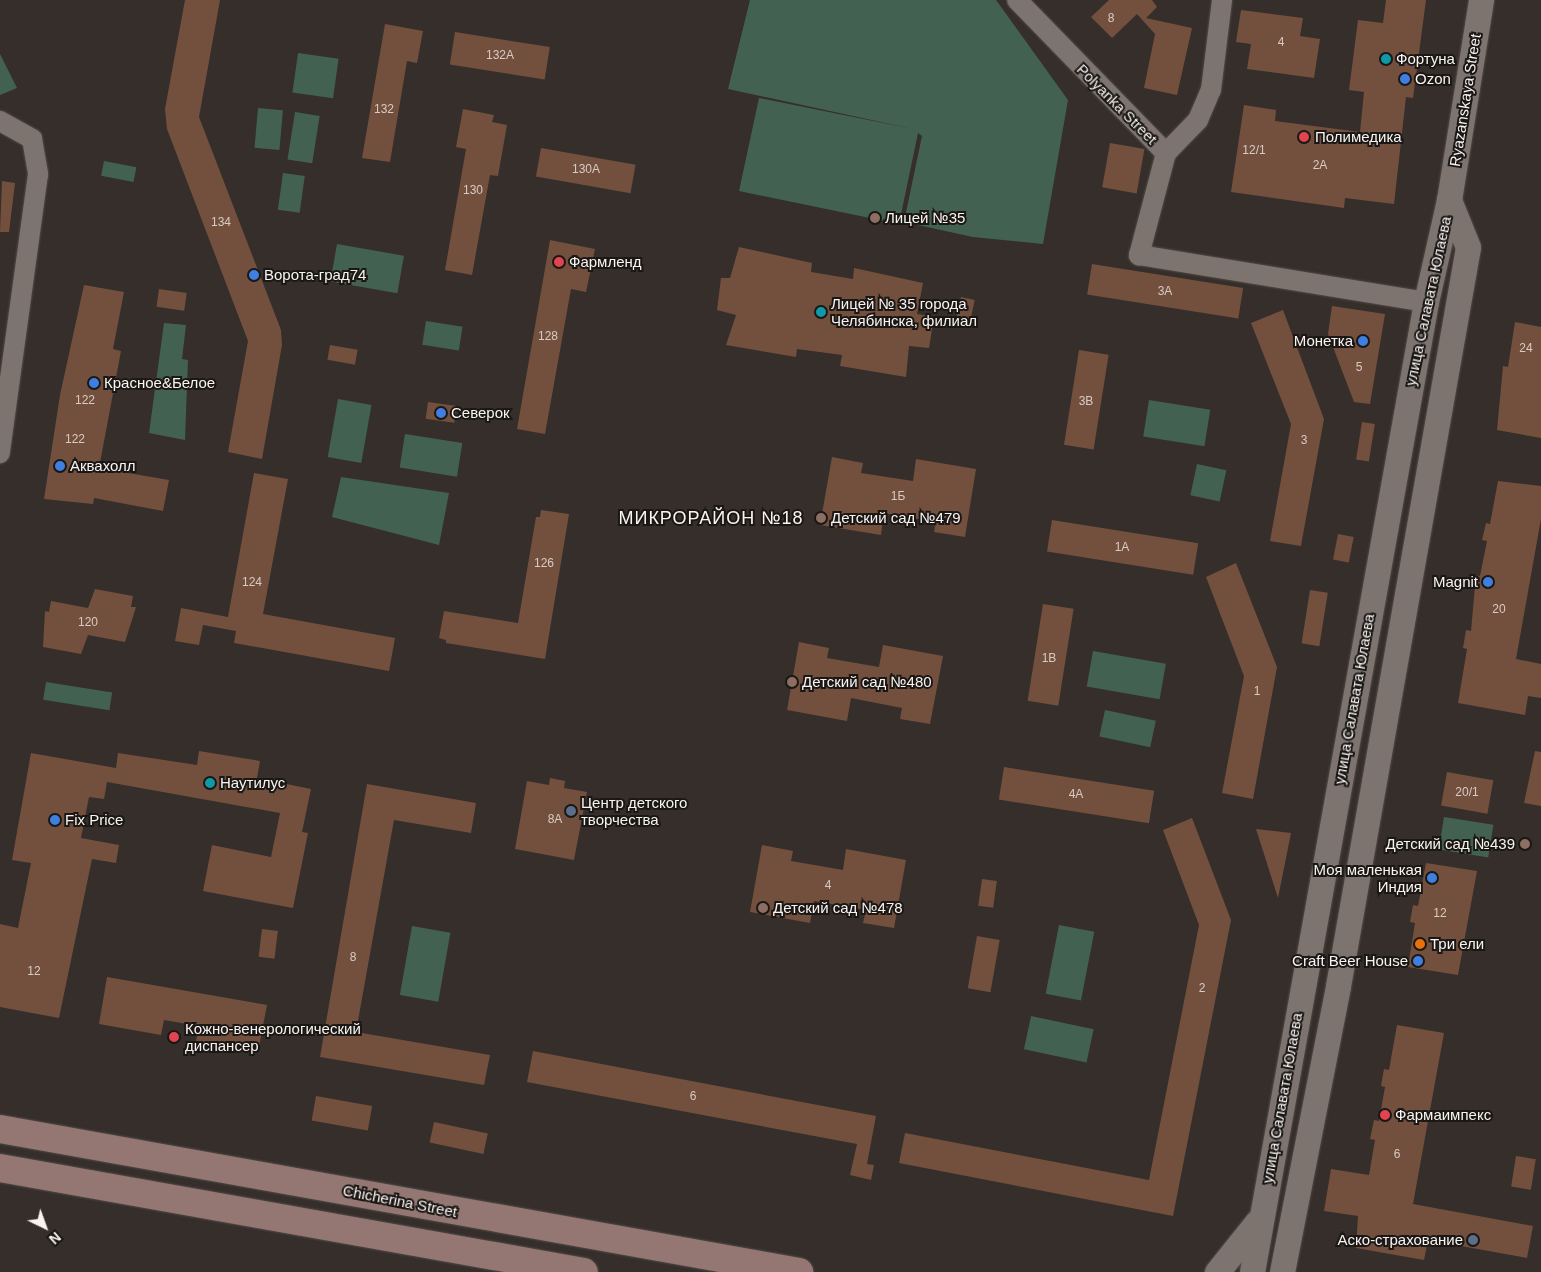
<!DOCTYPE html>
<meta charset="utf-8">
<style>
body{margin:0}
#map{position:relative;width:1541px;height:1272px;overflow:hidden;background:#352e2a;font-family:Arial,sans-serif}
div>[style]{position:absolute}
.green>*{inset:0;background:#436151;transform-origin:0 0}
.building>*{inset:0;background:#73503d;transform-origin:0 0}
.roads{filter:drop-shadow(0 0 1px #524b48) drop-shadow(0 0 1px #524b48)}
.minor>*{height:20px;margin:-10px;padding:0 10px;transform-origin:10px;border-radius:10px;background:#7d746f}
.tertiary>*{height:25px;margin:-12.5px;padding:0 12.5px;transform-origin:12.5px;border-radius:12.5px;background:#7d746f}
.secondary>*{height:28px;margin:-14px;padding:0 14px;transform-origin:14px;border-radius:14px;background:#947672}
.dots>*{width:14px;height:14px;translate:-50% -50%;box-sizing:border-box;border:2px solid #1a1715;border-radius:50%}
span{translate:-50% -50%;white-space:nowrap;text-align:center;line-height:1.15;-webkit-text-stroke:4px #1a1715;paint-order:stroke}
.number-label{font-size:12px;color:#d8cbc4}
.number-label span{-webkit-text-stroke-width:0}
.poi-label{font-size:15px;color:#f9f4f1}
.left{translate:0 -50%;text-align:left}
.right{translate:-100% -50%;text-align:right}
.street-label{font-size:15px;color:#f9f4f1}
.quarter-label{font-size:18px;color:#f9f4f1;letter-spacing:1px}
.north{position:absolute;left:20px;top:1202px;width:50px;height:50px;-webkit-text-stroke:4px #1a1715;paint-order:stroke;rotate:138deg;font-size:14px;font-weight:700;line-height:20px;text-align:center;color:#f9f4f1}
.north::after{content:'';display:block;margin:auto;width:18px;height:22px;background:#f9f4f1;clip-path:polygon(50% 0,100% 100%,50% 72%,0 100%)}
</style>
<div id="map">
<div class="green">
<div style="clip-path:polygon(750px 0,996px 0,1068px 100px,1043px 244px,973px 237px,904px 222px,922px 136px,918px 133px,899px 224px,739px 191px,759px 98px,913px 129px,728px 89px)"></div>
<div style="left:298px;top:53px;width:41px;height:40px;rotate:8deg"></div>
<div style="clip-path:polygon(0 54px,17px 88px,0 95px)"></div>
<div style="left:258px;top:108px;width:25px;height:40px;rotate:5deg"></div>
<div style="left:295px;top:112px;width:25px;height:48px;rotate:9deg"></div>
<div style="left:104px;top:161px;width:33px;height:15px;rotate:11deg"></div>
<div style="left:283px;top:173px;width:22px;height:37px;rotate:8deg"></div>
<div style="left:337px;top:244px;width:68px;height:38px;rotate:10deg"></div>
<div style="left:426px;top:321px;width:37px;height:24px;rotate:9deg"></div>
<div style="clip-path:polygon(164px 323px,186px 325px,182px 359px,188px 360px,185px 440px,149px 433px)"></div>
<div style="left:338px;top:399px;width:34px;height:59px;rotate:10deg"></div>
<div style="left:1149px;top:400px;width:62px;height:37px;rotate:9deg"></div>
<div style="left:405px;top:434px;width:58px;height:34px;rotate:9deg"></div>
<div style="left:1197px;top:464px;width:30px;height:32px;rotate:12deg"></div>
<div style="clip-path:polygon(341px 477px,449px 493px,439px 545px,332px 517px)"></div>
<div style="left:1093px;top:651px;width:74px;height:36px;rotate:10deg"></div>
<div style="left:46px;top:682px;width:67px;height:18px;rotate:9deg"></div>
<div style="left:1105px;top:710px;width:52px;height:27px;rotate:12deg"></div>
<div style="left:1444px;top:817px;width:50px;height:33px;rotate:9deg"></div>
<div style="left:1059px;top:925px;width:36px;height:70px;rotate:11deg"></div>
<div style="left:412px;top:926px;width:39px;height:70px;rotate:10deg"></div>
<div style="left:1031px;top:1016px;width:64px;height:34px;rotate:12deg"></div>
</div>
<div class="building">
<div style="clip-path:polygon(185px 0,220px 0,199px 117px,281px 330px,282px 345px,262px 459px,228px 452px,248px 341px,167px 129px,165px 109px)"></div>
<div style="clip-path:polygon(1109px 0,1152px 0,1157px 7px,1146px 18px,1192px 28px,1177px 95px,1144px 88px,1155px 34px,1137px 14px,1112px 38px,1091px 17px)"></div>
<div style="clip-path:polygon(1386px 0,1426px 0,1413px 98px,1406px 97px,1394px 204px,1345px 198px,1344px 208px,1231px 192px,1244px 105px,1276px 110px,1275px 121px,1360px 132px,1364px 92px,1349px 90px,1358px 20px,1383px 23px)"></div>
<div style="clip-path:polygon(1241px 10px,1303px 18px,1300px 36px,1320px 39px,1314px 78px,1247px 69px,1251px 44px,1236px 42px)"></div>
<div style="clip-path:polygon(385px 24px,423px 31px,417px 63px,407px 61px,390px 162px,362px 158px)"></div>
<div style="left:455px;top:32px;width:96px;height:33px;rotate:9deg"></div>
<div style="clip-path:polygon(463px 109px,494px 115px,492px 122px,507px 125px,498px 176px,490px 175px,472px 275px,445px 270px,466px 149px,456px 147px)"></div>
<div style="left:1110px;top:143px;width:35px;height:45px;rotate:10deg"></div>
<div style="left:541px;top:148px;width:96px;height:29px;rotate:10deg"></div>
<div style="clip-path:polygon(2px 181px,15px 183px,9px 232px,0 232px)"></div>
<div style="clip-path:polygon(550px 240px,595px 249px,586px 292px,571px 289px,545px 434px,517px 429px)"></div>
<div style="clip-path:polygon(739px 247px,812px 263px,811px 272px,853px 279px,854px 268px,923px 283px,917px 314px,934px 317px,929px 348px,909px 346px,906px 377px,840px 366px,842px 355px,797px 349px,796px 357px,726px 345px,736px 315px,717px 310px,721px 278px,730px 278px)"></div>
<div style="left:1092px;top:264px;width:153px;height:31px;rotate:9deg"></div>
<div style="clip-path:polygon(84px 285px,124px 292px,113px 349px,121px 351px,99px 468px,169px 480px,163px 511px,94px 498px,93px 504px,44px 499px,60px 395px)"></div>
<div style="left:159px;top:289px;width:28px;height:18px;rotate:8deg"></div>
<div style="left:961px;top:297px;width:14px;height:23px;rotate:12deg"></div>
<div style="clip-path:polygon(1332px 306px,1385px 314px,1370px 404px,1354px 402px,1328px 334px)"></div>
<div style="clip-path:polygon(1283px 310px,1324px 419px,1301px 546px,1270px 541px,1291px 424px,1251px 323px)"></div>
<div style="clip-path:polygon(1515px 322px,1541px 327px,1541px 438px,1497px 430px,1503px 366px,1508px 367px)"></div>
<div style="left:330px;top:345px;width:28px;height:15px;rotate:10deg"></div>
<div style="left:1079px;top:350px;width:30px;height:96px;rotate:9deg"></div>
<div style="left:428px;top:402px;width:29px;height:17px;rotate:8deg"></div>
<div style="left:1362px;top:422px;width:13px;height:38px;rotate:9deg"></div>
<div style="clip-path:polygon(832px 457px,863px 463px,861px 473px,913px 481px,916px 459px,976px 469px,965px 537px,934px 532px,936px 522px,884px 513px,881px 535px,820px 525px)"></div>
<div style="clip-path:polygon(254px 473px,288px 479px,263px 614px,395px 638px,389px 671px,234px 643px,236px 631px,203px 625px,199px 645px,175px 641px,181px 608px,228px 617px)"></div>
<div style="clip-path:polygon(1498px 481px,1541px 486px,1541px 519px,1516px 659px,1541px 664px,1541px 698px,1528px 696px,1525px 715px,1458px 703px,1467px 649px,1463px 648px,1466px 630px,1471px 631px,1476px 575px,1480px 576px,1487px 541px,1482px 540px,1486px 523px,1490px 524px)"></div>
<div style="clip-path:polygon(541px 510px,569px 514px,545px 659px,446px 643px,446px 640px,439px 638px,444px 611px,518px 623px,536px 517px,540px 517px)"></div>
<div style="left:1052px;top:520px;width:148px;height:32px;rotate:9deg"></div>
<div style="left:1338px;top:534px;width:16px;height:26px;rotate:11deg"></div>
<div style="clip-path:polygon(1236px 563px,1277px 667px,1253px 799px,1222px 793px,1244px 676px,1206px 577px)"></div>
<div style="clip-path:polygon(95px 589px,133px 596px,131px 607px,136px 607px,125px 642px,88px 635px,81px 654px,43px 647px,45px 611px,49px 612px,51px 601px,88px 608px)"></div>
<div style="left:1310px;top:590px;width:18px;height:54px;rotate:9deg"></div>
<div style="left:1043px;top:604px;width:31px;height:98px;rotate:9deg"></div>
<div style="clip-path:polygon(799px 642px,829px 648px,827px 658px,879px 667px,883px 645px,943px 656px,930px 724px,900px 719px,902px 708px,851px 698px,847px 721px,787px 710px)"></div>
<div style="clip-path:polygon(199px 751px,260px 761px,257px 778px,311px 789px,302px 832px,308px 833px,293px 908px,203px 891px,212px 845px,271px 857px,280px 813px,107px 782px,104px 799px,89px 797px,81px 838px,119px 845px,116px 863px,92px 859px,59px 1018px,0 1007px,0 924px,18px 928px,31px 863px,12px 860px,31px 753px,116px 768px,118px 753px,197px 765px)"></div>
<div style="clip-path:polygon(1535px 751px,1541px 752px,1541px 806px,1524px 803px)"></div>
<div style="left:1004px;top:767px;width:152px;height:33px;rotate:9deg"></div>
<div style="left:1447px;top:772px;width:47px;height:34px;rotate:10deg"></div>
<div style="clip-path:polygon(550px 778px,565px 781px,564px 788px,587px 792px,574px 860px,515px 849px,527px 781px,549px 785px)"></div>
<div style="clip-path:polygon(367px 784px,476px 803px,471px 833px,394px 820px,356px 1032px,490px 1055px,484px 1085px,320px 1057px)"></div>
<div style="clip-path:polygon(1192px 818px,1231px 920px,1173px 1216px,899px 1163px,905px 1133px,1149px 1180px,1199px 925px,1163px 830px)"></div>
<div style="clip-path:polygon(1256px 829px,1291px 833px,1278px 898px)"></div>
<div style="clip-path:polygon(762px 845px,793px 851px,791px 861px,843px 870px,846px 849px,906px 860px,894px 928px,863px 923px,866px 910px,814px 901px,810px 923px,750px 912px)"></div>
<div style="clip-path:polygon(1426px 863px,1477px 871px,1458px 975px,1408px 967px,1415px 923px,1410px 922px,1413px 905px,1418px 906px)"></div>
<div style="left:982px;top:879px;width:15px;height:27px;rotate:8deg"></div>
<div style="left:262px;top:929px;width:16px;height:28px;rotate:7deg"></div>
<div style="left:977px;top:936px;width:23px;height:53px;rotate:10deg"></div>
<div style="clip-path:polygon(107px 977px,267px 1005px,258px 1052px,196px 1041px,199px 1026px,164px 1020px,161px 1035px,99px 1024px)"></div>
<div style="clip-path:polygon(1397px 1025px,1444px 1033px,1413px 1204px,1533px 1226px,1527px 1258px,1428px 1240px,1424px 1260px,1356px 1248px,1358px 1216px,1324px 1211px,1331px 1169px,1369px 1175px,1375px 1140px,1370px 1139px,1374px 1120px,1379px 1121px,1385px 1087px,1381px 1086px,1384px 1069px,1389px 1070px)"></div>
<div style="clip-path:polygon(533px 1051px,876px 1116px,867px 1164px,874px 1165px,871px 1180px,850px 1175px,857px 1144px,527px 1082px)"></div>
<div style="left:316px;top:1096px;width:57px;height:25px;rotate:10deg"></div>
<div style="left:434px;top:1122px;width:55px;height:21px;rotate:12deg"></div>
<div style="left:1516px;top:1156px;width:20px;height:31px;rotate:9deg"></div>
</div>
<div class="roads">
<div class="minor">
<div style="left:1017px;top:0;width:214px;rotate:45.8deg"></div>
<div style="left:1166px;top:153px;width:106px;rotate:104.8deg"></div>
<div style="left:1139px;top:255px;width:291px;rotate:9.3deg"></div>
<div style="left:0;top:121px;width:37px;rotate:29deg"></div>
<div style="left:32px;top:139px;width:36px;rotate:80deg"></div>
<div style="left:38px;top:174px;width:282px;rotate:97.8deg"></div>
<div style="left:1166px;top:153px;width:46px;rotate:-45.9deg"></div>
<div style="left:1198px;top:120px;width:33px;rotate:-67deg"></div>
<div style="left:1211px;top:90px;width:91px;rotate:-83deg"></div>
</div>
<div class="tertiary">
<div style="left:1217px;top:1272px;width:64px;rotate:-51.3deg"></div>
<div style="left:1252px;top:1272px;width:985px;rotate:-79.83deg"></div>
<div style="left:1426px;top:302px;width:105px;rotate:-77.3deg"></div>
<div style="left:1449px;top:200px;width:203px;rotate:-80.9deg"></div>
<div style="left:1282px;top:1272px;width:291px;rotate:-78.9deg"></div>
<div style="left:1338px;top:986px;width:750px;rotate:-80.02deg"></div>
<div style="left:1468px;top:247px;width:51px;rotate:-112deg"></div>
</div>
<div class="secondary">
<div style="left:0;top:1129px;width:812px;rotate:10.15deg"></div>
<div style="left:0;top:1168px;width:593px;rotate:10.1deg"></div>
</div>
</div>
<div class="dots">
<div style="left:1386px;top:59px;background:#0f9aa8"></div>
<div style="left:1405px;top:79px;background:#3f7fe0"></div>
<div style="left:1304px;top:137px;background:#e0444e"></div>
<div style="left:875px;top:218px;background:#8d6e63"></div>
<div style="left:559px;top:262px;background:#e0444e"></div>
<div style="left:254px;top:275px;background:#3f7fe0"></div>
<div style="left:821px;top:312px;background:#0f9aa8"></div>
<div style="left:1363px;top:341px;background:#3f7fe0"></div>
<div style="left:94px;top:383px;background:#3f7fe0"></div>
<div style="left:441px;top:413px;background:#3f7fe0"></div>
<div style="left:60px;top:466px;background:#3f7fe0"></div>
<div style="left:821px;top:518px;background:#8d6e63"></div>
<div style="left:1488px;top:582px;background:#3f7fe0"></div>
<div style="left:792px;top:682px;background:#8d6e63"></div>
<div style="left:210px;top:783px;background:#0f9aa8"></div>
<div style="left:571px;top:811px;background:#5c6f8a"></div>
<div style="left:55px;top:820px;background:#3f7fe0"></div>
<div style="left:1525px;top:844px;background:#8d6e63"></div>
<div style="left:1432px;top:878px;background:#3f7fe0"></div>
<div style="left:763px;top:908px;background:#8d6e63"></div>
<div style="left:1420px;top:944px;background:#e8710a"></div>
<div style="left:1418px;top:961px;background:#3f7fe0"></div>
<div style="left:174px;top:1037px;background:#e0444e"></div>
<div style="left:1385px;top:1115px;background:#e0444e"></div>
<div style="left:1473px;top:1240px;background:#5c6f8a"></div>
</div>
<div class="number-label">
<span style="left:1111px;top:19px">8</span>
<span style="left:1281px;top:43px">4</span>
<span style="left:500px;top:56px">132А</span>
<span style="left:384px;top:110px">132</span>
<span style="left:1254px;top:151px">12/1</span>
<span style="left:1320px;top:166px">2А</span>
<span style="left:586px;top:170px">130А</span>
<span style="left:473px;top:191px">130</span>
<span style="left:221px;top:223px">134</span>
<span style="left:1165px;top:292px">3А</span>
<span style="left:548px;top:337px">128</span>
<span style="left:1526px;top:349px">24</span>
<span style="left:1359px;top:368px">5</span>
<span style="left:85px;top:401px">122</span>
<span style="left:1086px;top:402px">3В</span>
<span style="left:75px;top:440px">122</span>
<span style="left:1304px;top:441px">3</span>
<span style="left:898px;top:497px">1Б</span>
<span style="left:1122px;top:548px">1А</span>
<span style="left:544px;top:564px">126</span>
<span style="left:252px;top:583px">124</span>
<span style="left:1499px;top:610px">20</span>
<span style="left:88px;top:623px">120</span>
<span style="left:1049px;top:659px">1В</span>
<span style="left:1257px;top:692px">1</span>
<span style="left:1467px;top:793px">20/1</span>
<span style="left:1076px;top:795px">4А</span>
<span style="left:555px;top:820px">8А</span>
<span style="left:828px;top:886px">4</span>
<span style="left:1440px;top:914px">12</span>
<span style="left:353px;top:958px">8</span>
<span style="left:34px;top:972px">12</span>
<span style="left:1202px;top:989px">2</span>
<span style="left:693px;top:1097px">6</span>
<span style="left:1397px;top:1155px">6</span>
</div>
<div class="poi-label">
<span class="left" style="left:1396px;top:59px">Фортуна</span>
<span class="left" style="left:1415px;top:79px">Ozon</span>
<span class="left" style="left:1315px;top:137px">Полимедика</span>
<span class="left" style="left:885px;top:218px">Лицей №35</span>
<span class="left" style="left:569px;top:262px">Фармленд</span>
<span class="left" style="left:264px;top:275px">Ворота-град74</span>
<span class="left" style="left:831px;top:312px">Лицей № 35 города<br>Челябинска, филиал</span>
<span class="right" style="left:1353px;top:341px">Монетка</span>
<span class="left" style="left:104px;top:383px">Красное&amp;Белое</span>
<span class="left" style="left:451px;top:413px">Северок</span>
<span class="left" style="left:70px;top:466px">Аквахолл</span>
<span class="left" style="left:831px;top:518px">Детский сад №479</span>
<span class="right" style="left:1478px;top:582px">Magnit</span>
<span class="left" style="left:802px;top:682px">Детский сад №480</span>
<span class="left" style="left:220px;top:783px">Наутилус</span>
<span class="left" style="left:581px;top:811px">Центр детского<br>творчества</span>
<span class="left" style="left:65px;top:820px">Fix Price</span>
<span class="right" style="left:1515px;top:844px">Детский сад №439</span>
<span class="right" style="left:1422px;top:878px">Моя маленькая<br>Индия</span>
<span class="left" style="left:773px;top:908px">Детский сад №478</span>
<span class="left" style="left:1430px;top:944px">Три ели</span>
<span class="right" style="left:1408px;top:961px">Craft Beer House</span>
<span class="left" style="left:185px;top:1037px">Кожно-венерологический<br>диспансер</span>
<span class="left" style="left:1395px;top:1115px">Фармаимпекс</span>
<span class="right" style="left:1463px;top:1240px">Аско-страхование</span>
</div>
<div class="street-label">
<span style="left:1465px;top:100px;rotate:-81deg">Ryazanskaya Street</span>
<span style="left:1117px;top:104px;rotate:45deg">Polyanka Street</span>
<span style="left:1428px;top:301px;rotate:-78deg">улица Салавата Юлаева</span>
<span style="left:1354px;top:699px;rotate:-80deg">улица Салавата Юлаева</span>
<span style="left:1282px;top:1098px;rotate:-80deg">улица Салавата Юлаева</span>
<span style="left:400px;top:1201px;rotate:11deg">Chicherina Street</span>
</div>
<div class="quarter-label">
<span style="left:711px;top:518px">МИКРОРАЙОН №18</span>
</div>
<div class="north">N</div>
</div>
